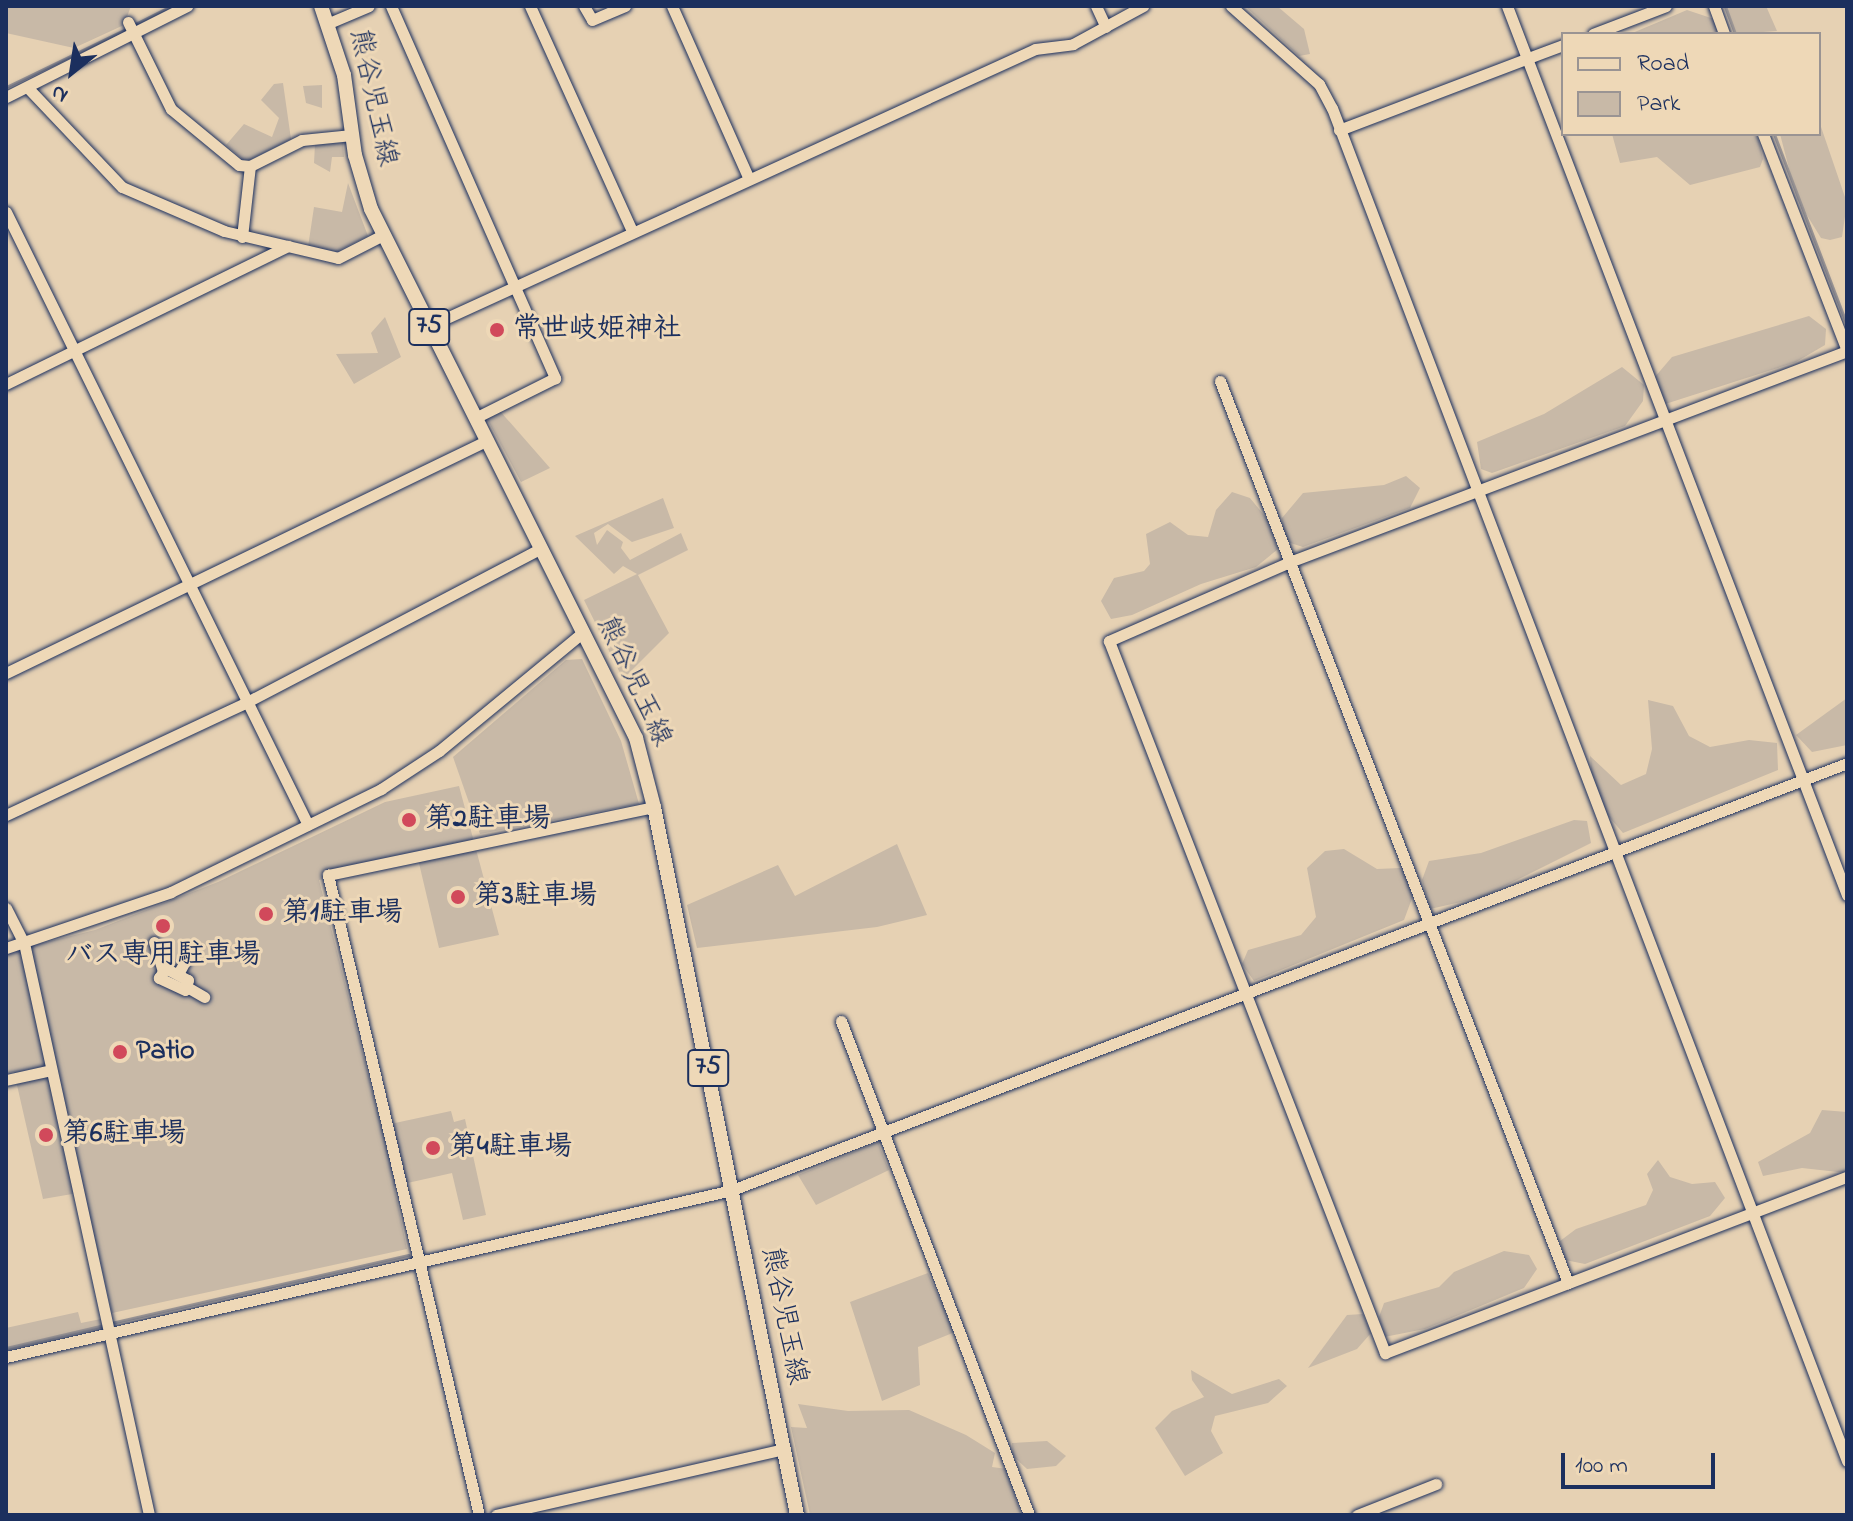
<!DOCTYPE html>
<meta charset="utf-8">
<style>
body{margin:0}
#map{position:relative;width:1853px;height:1521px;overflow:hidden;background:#e6d1b3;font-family:"Indie Flower","Klee One",sans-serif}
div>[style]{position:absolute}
.green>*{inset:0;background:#c8b9a7}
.stream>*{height:3px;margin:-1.5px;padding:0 1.5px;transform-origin:1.5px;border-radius:1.5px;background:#a09996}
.roads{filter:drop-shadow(0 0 2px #1b2f5e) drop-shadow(0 0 2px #1b2f5e)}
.minor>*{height:11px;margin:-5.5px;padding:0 5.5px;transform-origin:5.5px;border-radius:5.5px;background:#eed8b7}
.major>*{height:14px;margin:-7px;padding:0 7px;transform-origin:7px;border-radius:7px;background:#eed8b7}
.dots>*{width:22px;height:22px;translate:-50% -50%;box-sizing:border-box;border:4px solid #eed8b7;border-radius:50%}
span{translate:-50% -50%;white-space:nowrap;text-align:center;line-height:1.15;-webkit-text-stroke:6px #eed8b7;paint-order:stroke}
.shield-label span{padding:2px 6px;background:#eed8b7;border:2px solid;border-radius:6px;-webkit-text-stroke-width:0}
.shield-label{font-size:26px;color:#1b2f5e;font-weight:700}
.street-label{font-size:28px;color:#1b2f5e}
.poi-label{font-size:28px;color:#1b2f5e;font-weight:700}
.left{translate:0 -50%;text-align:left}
.frame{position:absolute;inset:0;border:8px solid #1b2f5e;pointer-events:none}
.legend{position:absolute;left:1561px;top:32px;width:260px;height:104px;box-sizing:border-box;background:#eed8b7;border:2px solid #9a9493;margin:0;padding:10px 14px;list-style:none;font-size:24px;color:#1b2f5e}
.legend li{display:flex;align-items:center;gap:16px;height:40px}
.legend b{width:40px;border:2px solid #9a9493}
.north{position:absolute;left:32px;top:32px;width:80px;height:80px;-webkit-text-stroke:6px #eed8b7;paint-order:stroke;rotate:210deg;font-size:22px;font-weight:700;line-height:32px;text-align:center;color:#1b2f5e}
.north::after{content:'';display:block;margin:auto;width:28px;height:36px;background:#1b2f5e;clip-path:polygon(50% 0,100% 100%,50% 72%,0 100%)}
.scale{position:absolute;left:1561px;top:1453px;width:154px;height:36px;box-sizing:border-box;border:4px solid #1b2f5e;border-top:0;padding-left:10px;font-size:24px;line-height:28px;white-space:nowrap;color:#1b2f5e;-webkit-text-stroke:6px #eed8b7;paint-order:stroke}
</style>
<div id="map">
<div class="green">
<div style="clip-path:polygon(6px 6px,131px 6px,124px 25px,74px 48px,6px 33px)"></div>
<div style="clip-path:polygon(1245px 6px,1277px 6px,1304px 29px,1310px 54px,1299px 56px)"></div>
<div style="clip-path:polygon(1723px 6px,1766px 6px,1777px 31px,1735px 34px)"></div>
<div style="clip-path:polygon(1687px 10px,1714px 19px,1718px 34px,1630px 34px)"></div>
<div style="clip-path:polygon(283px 83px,291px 139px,246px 162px,226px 145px,244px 124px,272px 137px,279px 118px,261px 100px,274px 84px)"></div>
<div style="clip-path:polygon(322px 85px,322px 108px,306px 103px,303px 86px)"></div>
<div style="clip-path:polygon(1819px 121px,1847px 203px,1842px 237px,1830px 240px,1821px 238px,1797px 199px,1780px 134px,1819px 134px)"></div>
<div style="clip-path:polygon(1612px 134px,1757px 134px,1763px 159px,1760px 167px,1690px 185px,1657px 157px,1620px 163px)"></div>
<div style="clip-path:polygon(343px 143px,344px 157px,332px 157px,330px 172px,314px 163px,315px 144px)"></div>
<div style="clip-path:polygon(348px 183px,368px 236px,336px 252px,308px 247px,314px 207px,342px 212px)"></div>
<div style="clip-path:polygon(1809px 316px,1826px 329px,1825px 345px,1796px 362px,1659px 406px,1654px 378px,1672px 357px)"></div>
<div style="clip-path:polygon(385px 317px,401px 357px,354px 384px,336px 354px,378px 353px,371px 333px)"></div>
<div style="clip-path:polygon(1622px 367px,1644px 385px,1643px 401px,1625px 426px,1492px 473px,1481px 469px,1477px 442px,1544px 414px)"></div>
<div style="clip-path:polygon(500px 411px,550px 468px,521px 482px,486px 417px)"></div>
<div style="clip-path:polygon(1406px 476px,1420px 488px,1410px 508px,1303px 547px,1284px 541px,1282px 518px,1303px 493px,1384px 485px)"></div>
<div style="clip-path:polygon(1232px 492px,1250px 498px,1268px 520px,1278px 549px,1256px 567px,1201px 584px,1132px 615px,1111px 619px,1101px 601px,1114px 578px,1144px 571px,1150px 564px,1146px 534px,1170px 522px,1188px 535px,1208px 537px,1216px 510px)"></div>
<div style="clip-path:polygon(663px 498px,674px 528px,632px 542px,608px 524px,594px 533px,597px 545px,607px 530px,623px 542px,621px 548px,630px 560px,681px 533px,688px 550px,638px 575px,669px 633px,623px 679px,584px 600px,637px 574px,623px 566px,614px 574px,575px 536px)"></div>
<div style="clip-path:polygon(582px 659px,621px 741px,639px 804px,480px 834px,453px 757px,566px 660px)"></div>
<div style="clip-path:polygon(1847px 698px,1847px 745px,1812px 752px,1796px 735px)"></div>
<div style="clip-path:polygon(1648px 700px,1673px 706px,1689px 736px,1710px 747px,1749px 740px,1777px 743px,1778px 770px,1623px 833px,1604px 811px,1592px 781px,1590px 756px,1621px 785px,1646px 774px,1652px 749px)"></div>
<div style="clip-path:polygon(459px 786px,499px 935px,439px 948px,418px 859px,319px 880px,381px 1126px,451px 1111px,454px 1122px,465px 1119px,486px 1215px,463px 1220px,452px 1173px,394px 1186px,407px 1249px,112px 1313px,84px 1192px,43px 1199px,14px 1072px,6px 1073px,6px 952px,95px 930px,218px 882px,385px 802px)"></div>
<div style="clip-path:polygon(1574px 820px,1587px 821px,1591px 843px,1483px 897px,1430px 909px,1422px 880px,1429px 861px,1481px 853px)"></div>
<div style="clip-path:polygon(897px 844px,927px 915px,877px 927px,697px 948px,687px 905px,778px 865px,795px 896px)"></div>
<div style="clip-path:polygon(1344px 849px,1377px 869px,1400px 868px,1411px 880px,1414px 893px,1404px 920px,1254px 981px,1242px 964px,1248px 950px,1301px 935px,1316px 917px,1307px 868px,1325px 851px)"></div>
<div style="clip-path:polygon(1822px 1110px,1847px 1112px,1847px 1173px,1802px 1168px,1763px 1176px,1758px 1162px,1810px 1133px)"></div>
<div style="clip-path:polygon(878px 1142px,889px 1170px,816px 1205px,798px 1175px)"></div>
<div style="clip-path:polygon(1658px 1160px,1670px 1177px,1692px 1184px,1715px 1182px,1725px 1198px,1710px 1216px,1585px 1264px,1565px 1260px,1560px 1241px,1576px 1229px,1646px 1205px,1653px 1190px,1647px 1174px)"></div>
<div style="clip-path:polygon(1504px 1251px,1529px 1255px,1537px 1269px,1524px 1288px,1425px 1329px,1384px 1337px,1379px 1317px,1384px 1303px,1439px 1287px,1454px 1272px)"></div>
<div style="clip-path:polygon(928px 1273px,955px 1332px,918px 1347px,920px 1385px,882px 1401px,850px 1302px)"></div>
<div style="clip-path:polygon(78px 1312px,81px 1323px,101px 1319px,103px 1335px,6px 1357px,6px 1328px)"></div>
<div style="clip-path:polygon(1363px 1314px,1371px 1333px,1357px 1349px,1308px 1368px,1347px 1315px)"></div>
<div style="clip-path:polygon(1191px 1370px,1232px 1394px,1279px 1379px,1287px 1386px,1268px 1403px,1215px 1416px,1211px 1431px,1223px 1453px,1185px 1476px,1155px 1428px,1172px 1411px,1204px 1397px,1192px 1380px)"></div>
<div style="clip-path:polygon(798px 1404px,848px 1411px,909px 1410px,966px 1435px,995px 1453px,992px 1467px,1007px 1469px,1021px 1515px,810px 1515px,791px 1427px,807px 1428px)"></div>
<div style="clip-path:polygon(1047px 1441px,1066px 1456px,1056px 1466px,1027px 1469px,1013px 1456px,1012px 1443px)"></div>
</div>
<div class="stream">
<div style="left:1725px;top:6px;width:30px;rotate:70deg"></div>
<div style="left:135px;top:24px;width:40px;rotate:-26.6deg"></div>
<div style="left:6px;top:87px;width:136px;rotate:-25.8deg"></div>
<div style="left:1774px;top:134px;width:204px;rotate:69.1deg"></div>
<div style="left:111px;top:1323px;width:305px;rotate:-12.9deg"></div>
<div style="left:6px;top:1348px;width:101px;rotate:-13.2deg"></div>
</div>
<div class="roads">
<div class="minor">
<div style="left:391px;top:6px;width:407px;rotate:66.2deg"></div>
<div style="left:555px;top:378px;width:87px;rotate:153.4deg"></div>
<div style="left:530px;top:6px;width:247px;rotate:65.6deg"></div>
<div style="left:584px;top:6px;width:16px;rotate:60deg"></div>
<div style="left:592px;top:20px;width:36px;rotate:-23deg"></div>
<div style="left:672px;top:6px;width:189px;rotate:66deg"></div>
<div style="left:1096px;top:6px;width:23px;rotate:65deg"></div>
<div style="left:1231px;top:6px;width:118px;rotate:41.6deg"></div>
<div style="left:1319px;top:84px;width:27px;rotate:62deg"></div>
<div style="left:1332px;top:108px;width:1448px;rotate:69.16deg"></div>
<div style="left:1507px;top:6px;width:952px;rotate:69.07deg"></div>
<div style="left:1714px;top:6px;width:30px;rotate:70deg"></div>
<div style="left:128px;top:22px;width:97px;rotate:63.7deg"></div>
<div style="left:171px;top:109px;width:88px;rotate:39.5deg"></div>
<div style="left:239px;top:165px;width:11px;rotate:5deg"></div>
<div style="left:250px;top:166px;width:58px;rotate:-26.6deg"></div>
<div style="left:302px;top:140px;width:50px;rotate:-5.7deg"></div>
<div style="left:329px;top:23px;width:43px;rotate:-23deg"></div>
<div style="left:1593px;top:34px;width:78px;rotate:-21deg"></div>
<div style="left:27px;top:87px;width:138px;rotate:46.5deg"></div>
<div style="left:122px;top:187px;width:111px;rotate:23.3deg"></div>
<div style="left:224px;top:231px;width:117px;rotate:13.3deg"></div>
<div style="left:338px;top:258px;width:51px;rotate:-27.1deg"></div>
<div style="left:6px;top:97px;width:203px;rotate:-26.7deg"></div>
<div style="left:1339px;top:130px;width:240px;rotate:-20.8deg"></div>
<div style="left:1763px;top:134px;width:233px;rotate:68.8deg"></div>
<div style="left:1847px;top:351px;width:593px;rotate:159.27deg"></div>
<div style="left:1292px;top:561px;width:200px;rotate:156.4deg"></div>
<div style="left:1109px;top:641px;width:764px;rotate:68.81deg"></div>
<div style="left:1385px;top:1353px;width:494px;rotate:-20.9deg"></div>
<div style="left:6px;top:212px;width:683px;rotate:63.77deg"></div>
<div style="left:242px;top:237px;width:71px;rotate:-83.6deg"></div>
<div style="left:429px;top:326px;width:666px;rotate:-24.56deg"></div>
<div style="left:1035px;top:49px;width:38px;rotate:-7deg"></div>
<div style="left:1073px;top:44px;width:80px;rotate:-28.5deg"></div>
<div style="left:1220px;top:381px;width:967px;rotate:68.9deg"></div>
<div style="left:6px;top:384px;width:314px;rotate:-26.1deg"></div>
<div style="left:6px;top:673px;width:535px;rotate:-25.8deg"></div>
<div style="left:6px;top:815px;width:266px;rotate:-25.1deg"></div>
<div style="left:247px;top:702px;width:332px;rotate:-27.6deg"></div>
<div style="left:6px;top:908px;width:39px;rotate:63deg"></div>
<div style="left:24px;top:943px;width:585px;rotate:77.67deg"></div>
<div style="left:154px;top:942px;width:31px;rotate:73deg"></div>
<div style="left:6px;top:948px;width:174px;rotate:-18.7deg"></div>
<div style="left:171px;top:892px;width:234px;rotate:-26.1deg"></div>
<div style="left:381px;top:789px;width:69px;rotate:-33.2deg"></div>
<div style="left:439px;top:751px;width:185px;rotate:-39.5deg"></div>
<div style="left:165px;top:968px;width:26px;rotate:28deg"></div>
<div style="left:188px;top:980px;width:10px;rotate:107deg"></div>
<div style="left:185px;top:990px;width:29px;rotate:-155deg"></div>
<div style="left:159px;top:978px;width:12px;rotate:-59deg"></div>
<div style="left:178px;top:974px;width:13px;rotate:-61deg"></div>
<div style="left:187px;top:987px;width:20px;rotate:30deg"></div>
<div style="left:841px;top:1021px;width:529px;rotate:69.16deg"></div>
<div style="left:6px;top:1080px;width:46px;rotate:-12.5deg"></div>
<div style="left:6px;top:1357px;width:745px;rotate:-12.95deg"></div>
<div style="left:732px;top:1190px;width:1194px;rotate:-20.95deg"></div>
<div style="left:479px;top:1515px;width:658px;rotate:-103.28deg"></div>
<div style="left:328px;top:875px;width:333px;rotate:-11.8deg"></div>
<div style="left:496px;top:1515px;width:295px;rotate:-12.9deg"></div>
<div style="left:1357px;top:1515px;width:85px;rotate:-21.4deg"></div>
</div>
<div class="major">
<div style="left:321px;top:6px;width:73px;rotate:71.6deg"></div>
<div style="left:344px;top:75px;width:81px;rotate:82.2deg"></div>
<div style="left:355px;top:155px;width:56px;rotate:73.5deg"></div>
<div style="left:371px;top:209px;width:592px;rotate:63.39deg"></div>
<div style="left:636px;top:738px;width:71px;rotate:75.4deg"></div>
<div style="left:654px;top:807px;width:722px;rotate:78.58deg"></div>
</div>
</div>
<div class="dots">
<div style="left:497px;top:330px;background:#d1495b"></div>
<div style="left:409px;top:820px;background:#d1495b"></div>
<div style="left:458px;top:897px;background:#d1495b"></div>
<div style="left:266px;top:914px;background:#d1495b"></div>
<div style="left:163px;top:926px;background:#d1495b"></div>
<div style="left:120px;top:1052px;background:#d1495b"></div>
<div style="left:46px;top:1135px;background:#d1495b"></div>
<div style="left:433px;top:1148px;background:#d1495b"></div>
</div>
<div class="shield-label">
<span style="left:429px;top:327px">75</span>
<span style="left:708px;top:1068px">75</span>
</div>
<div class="street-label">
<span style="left:372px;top:98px;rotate:78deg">熊谷児玉線</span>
<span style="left:633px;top:682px;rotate:65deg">熊谷児玉線</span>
<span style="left:783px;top:1316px;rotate:79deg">熊谷児玉線</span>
</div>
<div class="poi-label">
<span class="left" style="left:513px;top:330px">常世岐姫神社</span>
<span class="left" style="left:425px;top:820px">第2駐車場</span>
<span class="left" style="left:474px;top:897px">第3駐車場</span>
<span class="left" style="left:282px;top:914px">第1駐車場</span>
<span style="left:163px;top:956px">バス専用駐車場</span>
<span class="left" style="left:136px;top:1052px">Patio</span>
<span class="left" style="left:62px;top:1135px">第6駐車場</span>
<span class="left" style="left:449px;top:1148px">第4駐車場</span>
</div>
<div class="frame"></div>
<ul class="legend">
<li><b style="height:10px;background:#eed8b7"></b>Road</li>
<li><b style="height:22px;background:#c8b9a7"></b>Park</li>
</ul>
<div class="north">N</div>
<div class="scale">100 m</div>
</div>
